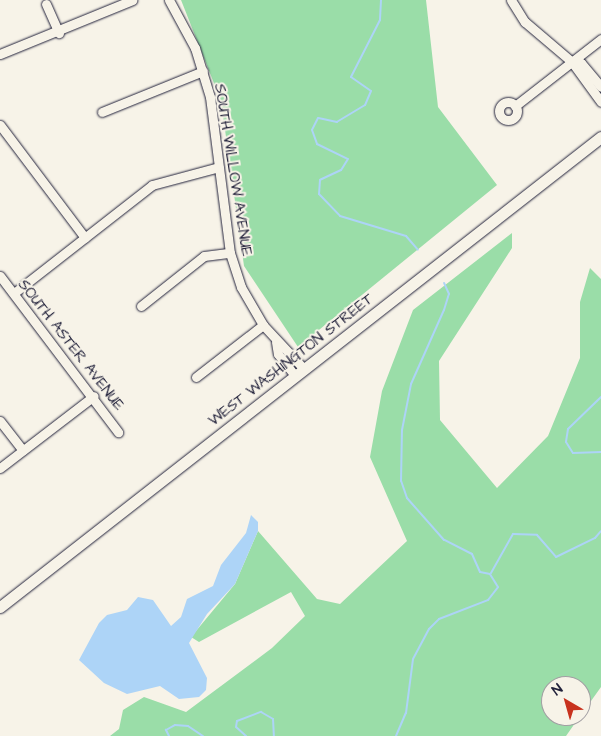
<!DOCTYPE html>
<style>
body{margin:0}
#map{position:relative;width:601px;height:736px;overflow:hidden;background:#f7f3e8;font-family:"Architects Daughter",sans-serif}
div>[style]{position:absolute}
.green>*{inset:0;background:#9adda8}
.water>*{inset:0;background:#add4f7}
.stream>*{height:2px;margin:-1px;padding:0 1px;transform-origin:1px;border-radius:1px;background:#add4f7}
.roads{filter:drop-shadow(0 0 1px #22223b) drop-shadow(0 0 1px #22223b)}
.street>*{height:9px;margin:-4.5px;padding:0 4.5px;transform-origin:4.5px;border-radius:4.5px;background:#f7f3e8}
.street>.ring{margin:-4.5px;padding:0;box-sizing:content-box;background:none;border:9px solid #f7f3e8;border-radius:50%}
.secondary>*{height:11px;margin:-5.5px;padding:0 5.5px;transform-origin:5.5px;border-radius:5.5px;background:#f7f3e8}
span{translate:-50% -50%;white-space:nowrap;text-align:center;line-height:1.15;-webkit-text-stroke:4px #f7f3e8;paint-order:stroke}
.street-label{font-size:15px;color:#22223b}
.north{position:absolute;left:541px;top:676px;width:50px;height:50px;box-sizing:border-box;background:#f7f3e8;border:1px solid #a29fa3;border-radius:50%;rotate:322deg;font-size:14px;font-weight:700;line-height:20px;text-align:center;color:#22223b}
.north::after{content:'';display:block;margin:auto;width:18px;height:22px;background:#c8321e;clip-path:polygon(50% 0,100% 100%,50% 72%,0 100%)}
</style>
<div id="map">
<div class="green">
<div style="clip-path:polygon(181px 0,426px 0,438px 107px,497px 185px,298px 347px,244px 266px,221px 101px)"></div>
<div style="clip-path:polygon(512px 233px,512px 248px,439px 361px,440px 420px,497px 488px,548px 436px,580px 358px,580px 302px,590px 268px,601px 279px,601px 687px,581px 715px,581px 686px,551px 686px,551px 716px,580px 716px,566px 736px,110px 736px,119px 729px,123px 710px,144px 697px,186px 712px,272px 648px,305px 616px,291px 592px,199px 642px,191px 637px,235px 584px,258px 531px,317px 599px,340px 604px,407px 541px,370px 457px,382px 391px,413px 310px)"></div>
</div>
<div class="water">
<div style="clip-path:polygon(251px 515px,258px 522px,258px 531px,235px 584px,207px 614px,189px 643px,207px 678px,206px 690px,199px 697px,179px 699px,160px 686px,127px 694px,104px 683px,79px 660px,99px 623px,107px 615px,127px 610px,138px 597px,153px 600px,171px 626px,181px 617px,187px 599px,213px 586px,221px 565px,246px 533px)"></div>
</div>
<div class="stream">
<div style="left:381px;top:0;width:20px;rotate:93deg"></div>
<div style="left:380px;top:20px;width:64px;rotate:117deg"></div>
<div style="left:351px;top:77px;width:24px;rotate:35deg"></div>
<div style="left:371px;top:91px;width:15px;rotate:113deg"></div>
<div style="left:365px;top:105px;width:33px;rotate:149deg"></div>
<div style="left:337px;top:122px;width:19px;rotate:-168deg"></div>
<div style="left:318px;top:118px;width:13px;rotate:117deg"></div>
<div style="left:312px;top:130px;width:15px;rotate:70deg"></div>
<div style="left:317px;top:144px;width:34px;rotate:26deg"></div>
<div style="left:348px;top:159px;width:13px;rotate:122deg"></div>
<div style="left:341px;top:170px;width:23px;rotate:155deg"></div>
<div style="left:320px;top:180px;width:14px;rotate:94deg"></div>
<div style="left:319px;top:194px;width:30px;rotate:46deg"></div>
<div style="left:340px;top:216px;width:69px;rotate:16.9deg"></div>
<div style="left:406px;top:236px;width:18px;rotate:49deg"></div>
<div style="left:601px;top:397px;width:46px;rotate:135.9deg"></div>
<div style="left:568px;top:429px;width:13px;rotate:99deg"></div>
<div style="left:566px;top:442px;width:13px;rotate:58deg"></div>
<div style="left:573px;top:453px;width:28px;rotate:-2deg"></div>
<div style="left:491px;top:573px;width:45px;rotate:-60.6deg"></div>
<div style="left:513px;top:534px;width:24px;rotate:2deg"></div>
<div style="left:537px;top:535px;width:29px;rotate:49deg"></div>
<div style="left:556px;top:557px;width:43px;rotate:-26deg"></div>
<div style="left:595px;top:538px;width:9px;rotate:-49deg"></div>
<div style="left:169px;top:736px;width:7px;rotate:-117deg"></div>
<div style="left:166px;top:730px;width:10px;rotate:-29deg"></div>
<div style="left:175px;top:725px;width:13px;rotate:4deg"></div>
<div style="left:188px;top:726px;width:18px;rotate:34deg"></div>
<div style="left:246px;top:736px;width:13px;rotate:-138deg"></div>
<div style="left:236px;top:727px;width:6px;rotate:-81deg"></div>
<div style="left:237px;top:721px;width:26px;rotate:-21deg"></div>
<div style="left:261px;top:712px;width:14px;rotate:30deg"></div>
<div style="left:273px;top:719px;width:17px;rotate:87deg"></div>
<div style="left:396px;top:736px;width:25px;rotate:-67deg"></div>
<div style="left:406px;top:713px;width:54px;rotate:-82.6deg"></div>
<div style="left:413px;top:659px;width:34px;rotate:-62deg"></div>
<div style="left:429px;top:629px;width:14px;rotate:-45deg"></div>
<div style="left:439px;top:619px;width:53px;rotate:-21.2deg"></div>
<div style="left:488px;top:600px;width:16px;rotate:-52deg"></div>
<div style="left:498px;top:587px;width:15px;rotate:-122deg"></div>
<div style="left:490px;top:574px;width:10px;rotate:-169deg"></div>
<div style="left:480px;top:572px;width:20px;rotate:-114deg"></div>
<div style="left:472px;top:554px;width:31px;rotate:-153deg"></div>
<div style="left:444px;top:540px;width:56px;rotate:-131.4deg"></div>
<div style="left:407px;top:498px;width:18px;rotate:-109deg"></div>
<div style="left:401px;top:481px;width:51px;rotate:-88.9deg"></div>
<div style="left:402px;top:430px;width:47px;rotate:-78.9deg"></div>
<div style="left:411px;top:384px;width:81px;rotate:-66deg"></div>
<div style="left:444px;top:310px;width:17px;rotate:-73deg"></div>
<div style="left:449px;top:294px;width:12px;rotate:-114deg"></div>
</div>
<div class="roads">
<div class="street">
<div style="left:169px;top:0;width:55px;rotate:61.6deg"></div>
<div style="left:195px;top:48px;width:51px;rotate:73deg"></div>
<div style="left:210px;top:97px;width:157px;rotate:82.7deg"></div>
<div style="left:230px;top:253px;width:36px;rotate:72deg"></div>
<div style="left:241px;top:287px;width:44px;rotate:59.9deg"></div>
<div style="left:263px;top:325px;width:60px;rotate:47deg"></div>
<div style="left:511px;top:0;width:26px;rotate:58deg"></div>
<div style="left:525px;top:22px;width:62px;rotate:40.4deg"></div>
<div style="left:572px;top:62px;width:49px;rotate:54.1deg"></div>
<div style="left:46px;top:4px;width:32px;rotate:66deg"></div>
<div style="left:0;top:54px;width:143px;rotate:-22.2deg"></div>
<div style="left:572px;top:62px;width:9px;rotate:6deg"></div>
<div style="left:581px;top:63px;width:31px;rotate:50deg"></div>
<div class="ring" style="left:499px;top:102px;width:9px;height:9px"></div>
<div style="left:515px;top:106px;width:109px;rotate:-37.9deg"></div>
<div style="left:102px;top:112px;width:109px;rotate:-22.1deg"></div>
<div style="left:0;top:125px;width:141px;rotate:53deg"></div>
<div style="left:0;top:276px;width:196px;rotate:52.9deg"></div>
<div style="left:14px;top:293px;width:175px;rotate:-38deg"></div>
<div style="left:152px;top:185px;width:69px;rotate:-15deg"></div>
<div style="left:141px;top:306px;width:80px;rotate:-38.4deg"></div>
<div style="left:204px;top:256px;width:26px;rotate:-7deg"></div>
<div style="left:276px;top:342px;width:12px;rotate:81deg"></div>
<div style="left:278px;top:354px;width:28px;rotate:52deg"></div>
<div style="left:196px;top:377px;width:85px;rotate:-37.8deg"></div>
<div style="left:0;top:421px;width:37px;rotate:52deg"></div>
<div style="left:0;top:468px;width:118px;rotate:-37.5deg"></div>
</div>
<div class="secondary">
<div style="left:0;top:607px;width:763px;rotate:-38.03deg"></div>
</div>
</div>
<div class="street-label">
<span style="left:233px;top:170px;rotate:81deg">SOUTH WILLOW AVENUE</span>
<span style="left:71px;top:345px;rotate:52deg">SOUTH ASTER AVENUE</span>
<span style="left:291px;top:360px;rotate:-38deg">WEST WASHINGTON STREET</span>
</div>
<div class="north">N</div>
</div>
